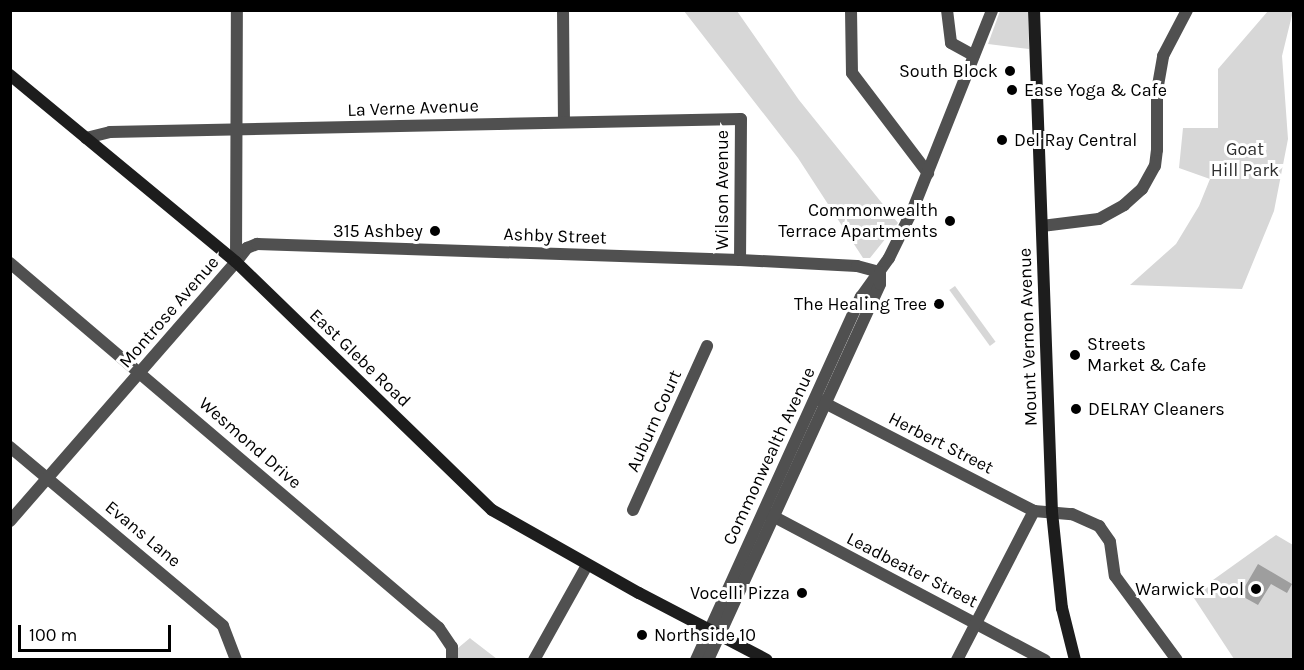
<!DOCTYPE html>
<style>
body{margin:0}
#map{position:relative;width:1304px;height:670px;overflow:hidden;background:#fff;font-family:Karla,sans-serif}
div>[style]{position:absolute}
.green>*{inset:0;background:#d7d7d7;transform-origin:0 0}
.water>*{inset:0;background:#9e9e9e}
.minor>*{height:12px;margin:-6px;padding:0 6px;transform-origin:6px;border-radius:6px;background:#505050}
.tertiary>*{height:12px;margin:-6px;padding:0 6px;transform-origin:6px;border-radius:6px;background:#505050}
.secondary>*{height:12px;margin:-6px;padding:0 6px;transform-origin:6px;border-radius:6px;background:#1d1d1d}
.dots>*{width:16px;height:16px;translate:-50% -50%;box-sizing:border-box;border:3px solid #fff;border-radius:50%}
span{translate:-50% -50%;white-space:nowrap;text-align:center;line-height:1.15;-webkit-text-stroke:6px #fff;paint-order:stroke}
.poi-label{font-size:18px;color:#000}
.right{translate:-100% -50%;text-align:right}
.left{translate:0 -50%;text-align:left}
.street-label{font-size:18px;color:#000}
.park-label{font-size:18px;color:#2e2e2e}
.frame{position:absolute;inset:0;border:12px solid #000;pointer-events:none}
.scale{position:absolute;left:18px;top:625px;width:153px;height:27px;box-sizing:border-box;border:3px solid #000;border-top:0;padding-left:8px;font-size:18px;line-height:21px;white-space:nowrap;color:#000;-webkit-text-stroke:4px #fff;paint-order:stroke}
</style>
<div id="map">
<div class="green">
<div style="clip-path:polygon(684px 11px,737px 11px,799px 100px,898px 223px,870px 258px,863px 258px,798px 158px)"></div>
<div style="clip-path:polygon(1000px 11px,1028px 11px,1029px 49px,988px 44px)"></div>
<div style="clip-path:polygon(1268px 11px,1293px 11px,1282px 56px,1288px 139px,1274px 211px,1242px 289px,1130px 285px,1176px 244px,1199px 206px,1210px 179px,1179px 168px,1183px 128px,1218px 128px,1218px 69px)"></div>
<div style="left:955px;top:286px;width:69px;height:7px;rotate:54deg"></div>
<div style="clip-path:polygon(1276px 535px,1293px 545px,1293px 659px,1234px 659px,1192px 595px)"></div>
<div style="clip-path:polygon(470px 638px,471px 639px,497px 659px,458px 659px,458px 648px)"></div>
</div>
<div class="water">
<div style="clip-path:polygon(1258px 564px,1292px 584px,1287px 593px,1271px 584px,1258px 605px,1240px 595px)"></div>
</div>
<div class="minor">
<div style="left:563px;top:10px;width:112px;rotate:89.5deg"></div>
<div style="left:851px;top:10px;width:63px;rotate:89.1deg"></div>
<div style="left:852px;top:73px;width:126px;rotate:52.8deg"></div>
<div style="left:947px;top:10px;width:33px;rotate:83deg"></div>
<div style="left:951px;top:43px;width:26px;rotate:29deg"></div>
<div style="left:86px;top:138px;width:25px;rotate:-14deg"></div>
<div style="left:110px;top:132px;width:631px;rotate:-1.18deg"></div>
<div style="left:741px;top:119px;width:141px;rotate:90.4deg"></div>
<div style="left:1042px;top:226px;width:57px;rotate:-7deg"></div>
<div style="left:1099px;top:219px;width:29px;rotate:-29deg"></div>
<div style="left:1124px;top:205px;width:24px;rotate:-42deg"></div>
<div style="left:1142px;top:189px;width:26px;rotate:-61deg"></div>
<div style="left:1155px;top:166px;width:16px;rotate:-83deg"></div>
<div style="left:1157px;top:150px;width:59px;rotate:-90deg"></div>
<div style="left:1157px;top:91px;width:36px;rotate:-80deg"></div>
<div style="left:1163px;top:56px;width:52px;rotate:-62.4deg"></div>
<div style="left:236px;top:262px;width:18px;rotate:-52deg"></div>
<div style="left:247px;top:248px;width:11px;rotate:-22deg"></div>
<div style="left:257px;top:244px;width:483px;rotate:1.9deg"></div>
<div style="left:740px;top:260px;width:117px;rotate:2.9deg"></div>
<div style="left:857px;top:266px;width:24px;rotate:15deg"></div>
<div style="left:10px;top:263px;width:563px;rotate:40.39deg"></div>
<div style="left:439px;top:628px;width:23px;rotate:56deg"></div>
<div style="left:452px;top:647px;width:13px;rotate:90deg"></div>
<div style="left:817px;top:399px;width:244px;rotate:27.3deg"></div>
<div style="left:1034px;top:511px;width:38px;rotate:5deg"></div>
<div style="left:1072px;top:514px;width:30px;rotate:24deg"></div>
<div style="left:1099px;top:526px;width:19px;rotate:55deg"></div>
<div style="left:1110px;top:542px;width:34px;rotate:82deg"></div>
<div style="left:1115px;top:576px;width:104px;rotate:53.6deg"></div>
<div style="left:10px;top:447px;width:278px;rotate:40deg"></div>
<div style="left:223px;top:626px;width:36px;rotate:69deg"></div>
<div style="left:633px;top:510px;width:180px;rotate:-65.7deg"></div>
<div style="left:765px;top:512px;width:317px;rotate:27.9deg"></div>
<div style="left:10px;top:521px;width:344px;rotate:-48.9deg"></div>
<div style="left:236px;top:262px;width:252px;rotate:-89.8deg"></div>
<div style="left:534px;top:660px;width:109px;rotate:-60.8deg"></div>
<div style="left:957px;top:660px;width:168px;rotate:-62.7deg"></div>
</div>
<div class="tertiary">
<div style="left:696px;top:660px;width:399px;rotate:-65.6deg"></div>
<div style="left:861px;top:297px;width:48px;rotate:-54.3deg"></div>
<div style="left:889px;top:258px;width:55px;rotate:-63.9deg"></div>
<div style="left:913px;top:209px;width:214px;rotate:-68.3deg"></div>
<div style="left:708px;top:660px;width:413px;rotate:-65.4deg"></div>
<div style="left:880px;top:284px;width:12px;rotate:-90deg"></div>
</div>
<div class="secondary">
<div style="left:1034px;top:10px;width:502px;rotate:87.95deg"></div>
<div style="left:1052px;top:512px;width:97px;rotate:84.1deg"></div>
<div style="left:1062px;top:608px;width:54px;rotate:76deg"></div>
<div style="left:10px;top:75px;width:293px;rotate:39.6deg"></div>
<div style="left:236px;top:262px;width:356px;rotate:44.1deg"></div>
<div style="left:492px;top:510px;width:169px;rotate:29.5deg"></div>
<div style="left:639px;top:593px;width:144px;rotate:27.6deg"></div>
</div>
<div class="dots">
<div style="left:1010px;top:71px;background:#000"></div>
<div style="left:1012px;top:90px;background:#000"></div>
<div style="left:1002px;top:140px;background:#000"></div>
<div style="left:950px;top:221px;background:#000"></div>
<div style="left:435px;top:231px;background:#000"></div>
<div style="left:939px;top:304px;background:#000"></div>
<div style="left:1075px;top:355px;background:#000"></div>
<div style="left:1076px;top:409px;background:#000"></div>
<div style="left:1256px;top:589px;background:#000"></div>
<div style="left:802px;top:593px;background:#000"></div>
<div style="left:642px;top:635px;background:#000"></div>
</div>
<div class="poi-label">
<span class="right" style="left:998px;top:71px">South Block</span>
<span class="left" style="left:1024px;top:90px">Ease Yoga &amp; Cafe</span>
<span class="left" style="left:1014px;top:140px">Del Ray Central</span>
<span class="right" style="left:938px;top:221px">Commonwealth<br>Terrace Apartments</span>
<span class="right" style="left:423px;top:231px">315 Ashbey</span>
<span class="right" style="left:927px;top:304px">The Healing Tree</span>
<span class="left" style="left:1087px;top:355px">Streets<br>Market &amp; Cafe</span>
<span class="left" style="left:1088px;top:409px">DELRAY Cleaners</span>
<span class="right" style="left:1244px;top:589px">Warwick Pool</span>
<span class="right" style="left:790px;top:593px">Vocelli Pizza</span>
<span class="left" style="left:654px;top:635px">Northside 10</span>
</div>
<div class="street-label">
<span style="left:413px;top:108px;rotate:-2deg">La Verne Avenue</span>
<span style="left:722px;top:190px;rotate:-90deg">Wilson Avenue</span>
<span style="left:555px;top:236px;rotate:2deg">Ashby Street</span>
<span style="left:169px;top:312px;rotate:-49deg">Montrose Avenue</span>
<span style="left:1028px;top:337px;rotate:-92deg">Mount Vernon Avenue</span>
<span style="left:360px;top:358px;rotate:44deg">East Glebe Road</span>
<span style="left:654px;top:421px;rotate:-66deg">Auburn Court</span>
<span style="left:250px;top:443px;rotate:41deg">Wesmond Drive</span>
<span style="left:941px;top:443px;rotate:27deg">Herbert Street</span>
<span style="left:769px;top:456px;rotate:-65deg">Commonwealth Avenue</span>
<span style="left:143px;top:534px;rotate:40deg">Evans Lane</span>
<span style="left:912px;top:570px;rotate:27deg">Leadbeater Street</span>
</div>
<div class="park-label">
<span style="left:1245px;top:160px">Goat<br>Hill Park</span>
</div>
<div class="frame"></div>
<div class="scale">100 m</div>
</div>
